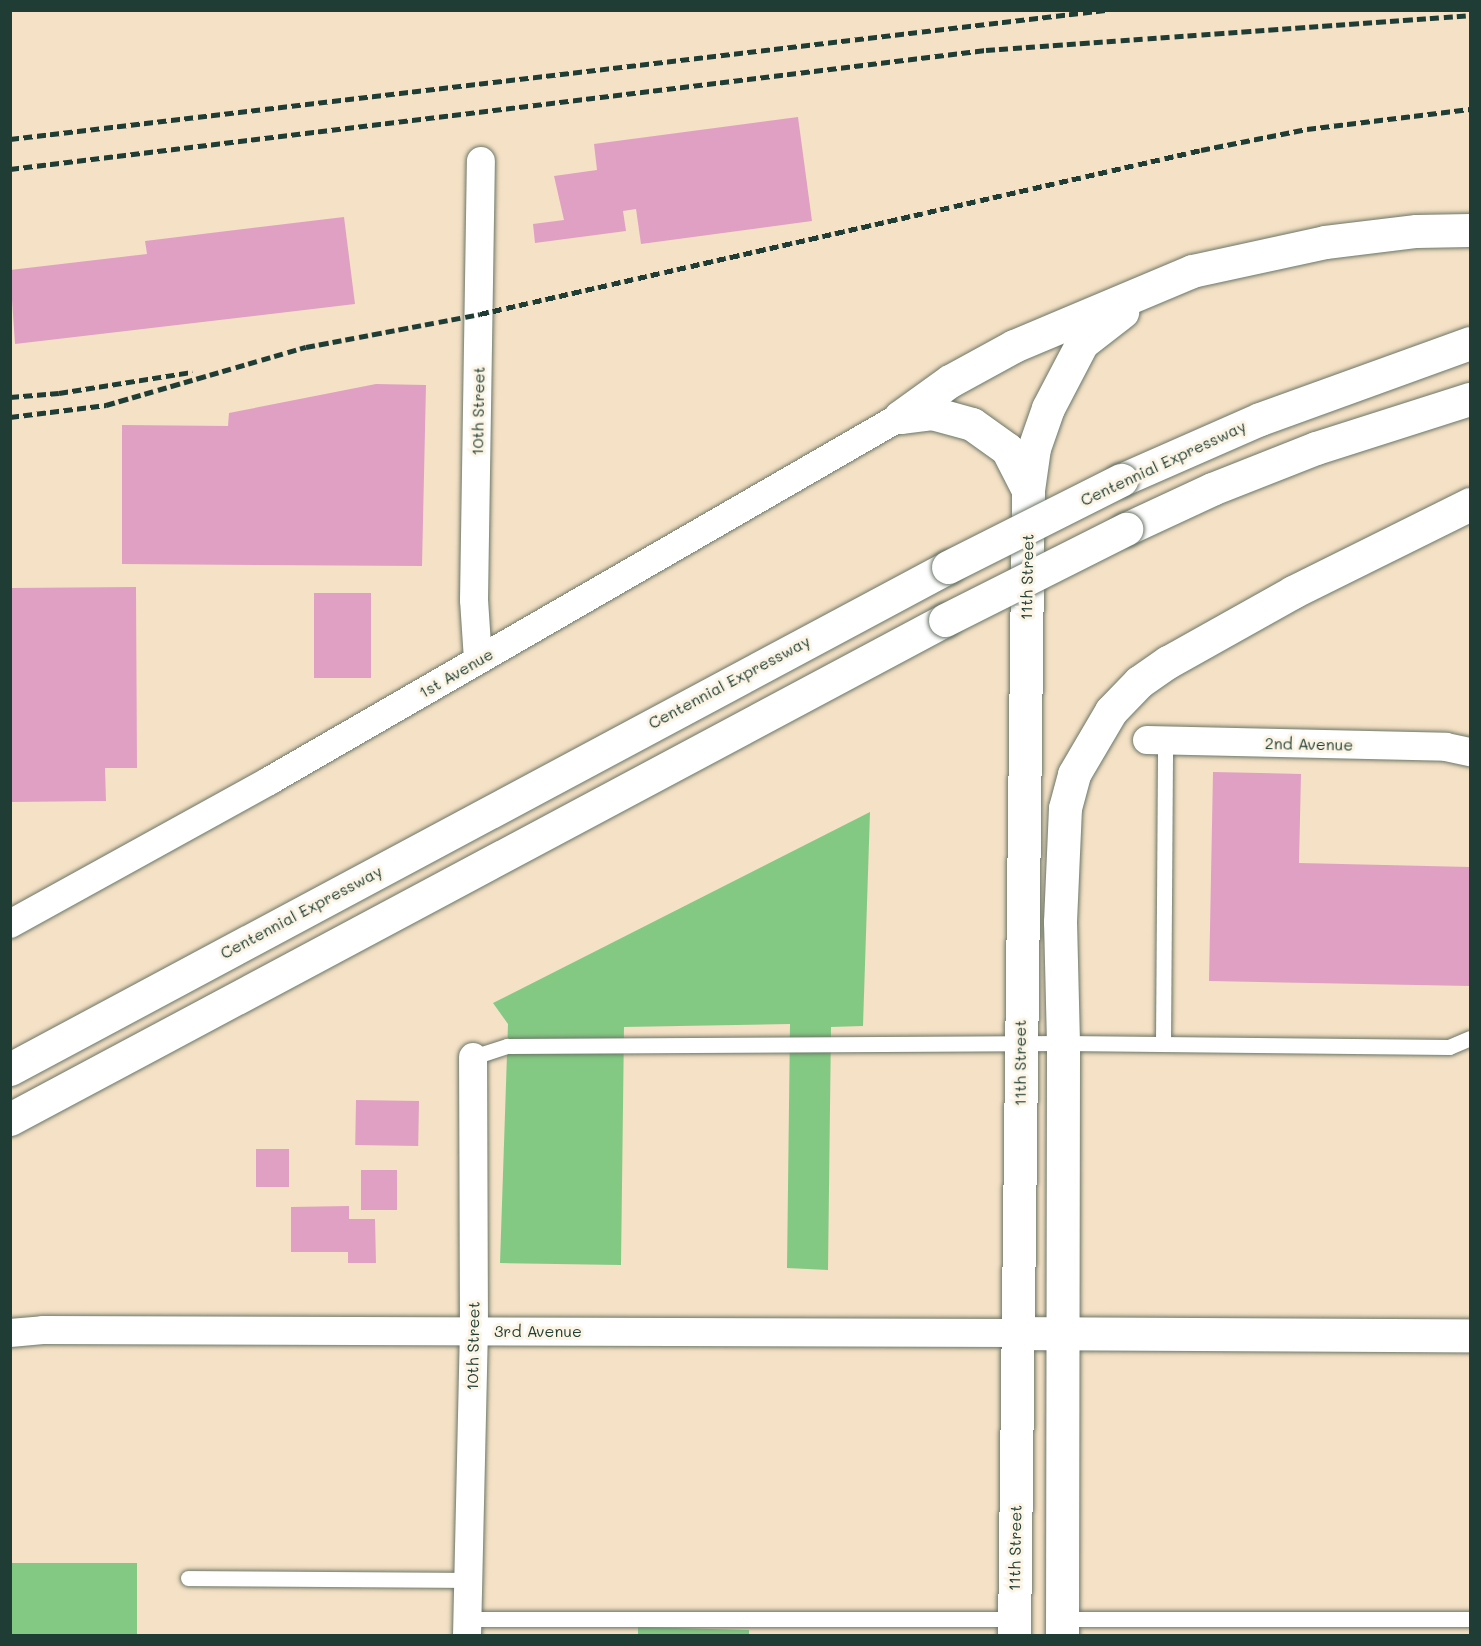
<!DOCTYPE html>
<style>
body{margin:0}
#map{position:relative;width:1481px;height:1646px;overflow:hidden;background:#f5e1c5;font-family:Mali,sans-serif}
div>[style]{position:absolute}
.green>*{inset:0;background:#84c983;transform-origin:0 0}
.building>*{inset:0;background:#e0a0c4;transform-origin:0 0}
.roads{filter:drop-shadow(0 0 2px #6a7667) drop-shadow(0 0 2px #6a7667)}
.service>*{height:15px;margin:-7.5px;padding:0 7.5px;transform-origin:7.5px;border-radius:7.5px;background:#fff}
.minor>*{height:28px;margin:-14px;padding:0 14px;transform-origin:14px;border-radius:14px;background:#fff}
.tertiary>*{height:33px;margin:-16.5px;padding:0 16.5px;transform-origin:16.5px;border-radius:16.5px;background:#fff}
.motorway>*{height:33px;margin:-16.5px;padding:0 16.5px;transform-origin:16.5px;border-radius:16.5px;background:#fff}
.rail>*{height:4.5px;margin-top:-2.25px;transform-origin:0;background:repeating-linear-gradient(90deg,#1f3d34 0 9px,transparent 0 13.5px)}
.bridges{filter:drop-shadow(0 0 2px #6a7667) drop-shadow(0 0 2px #6a7667)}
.motorway-bridge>*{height:33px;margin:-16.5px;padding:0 16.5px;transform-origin:16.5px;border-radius:16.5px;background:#fff}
span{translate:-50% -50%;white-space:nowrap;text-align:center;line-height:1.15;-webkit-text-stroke:6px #fcf5e5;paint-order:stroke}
.street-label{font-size:16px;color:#1f3d34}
.frame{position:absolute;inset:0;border:12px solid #1f3d34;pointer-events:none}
</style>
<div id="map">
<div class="green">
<div style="clip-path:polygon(870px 812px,863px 1026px,831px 1027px,828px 1270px,787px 1268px,790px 1024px,624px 1027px,621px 1265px,500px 1263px,508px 1024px,493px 1003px)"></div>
<div style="left:11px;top:1563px;width:126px;height:72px"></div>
<div style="clip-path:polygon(638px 1627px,749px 1630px,749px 1635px,638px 1635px)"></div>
</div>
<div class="building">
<div style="clip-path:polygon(798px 117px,812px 221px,641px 244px,636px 209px,623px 211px,626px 231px,535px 243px,533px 224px,564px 220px,554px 176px,597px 170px,594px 144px)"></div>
<div style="clip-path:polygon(344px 217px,355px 304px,15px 344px,10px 270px,147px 254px,145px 241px)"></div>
<div style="clip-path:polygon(376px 384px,426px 385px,422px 566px,122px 564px,122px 425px,228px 426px,229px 413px)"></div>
<div style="clip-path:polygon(136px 587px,137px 768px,105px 768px,106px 801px,10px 802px,10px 588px)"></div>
<div style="left:314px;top:593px;width:57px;height:85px"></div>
<div style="clip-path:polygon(1213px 772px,1301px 774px,1299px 863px,1470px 867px,1470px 986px,1209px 981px)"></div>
<div style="left:356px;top:1100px;width:63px;height:45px;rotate:1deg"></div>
<div style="left:289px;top:1149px;width:38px;height:33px;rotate:90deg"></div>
<div style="left:361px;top:1170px;width:36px;height:40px"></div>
<div style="clip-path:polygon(349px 1206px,349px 1219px,375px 1219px,376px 1263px,348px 1263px,348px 1252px,291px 1252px,291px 1207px)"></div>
</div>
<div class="roads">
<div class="service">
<div style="left:1163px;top:1044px;width:303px;rotate:-89.6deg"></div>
<div style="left:473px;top:1057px;width:36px;rotate:-18deg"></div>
<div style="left:507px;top:1046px;width:556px;rotate:-0.31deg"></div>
<div style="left:1063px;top:1043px;width:386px;rotate:0.6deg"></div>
<div style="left:1449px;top:1047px;width:23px;rotate:-23deg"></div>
<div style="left:188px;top:1578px;width:280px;rotate:0.4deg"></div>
<div style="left:467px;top:1619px;width:546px"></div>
<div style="left:1062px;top:1619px;width:408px"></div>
</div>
<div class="minor">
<div style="left:478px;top:660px;width:60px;rotate:-93.8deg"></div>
<div style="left:474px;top:600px;width:439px;rotate:-89.1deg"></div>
<div style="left:1147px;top:740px;width:299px;rotate:1.3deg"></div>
<div style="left:1446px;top:747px;width:25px;rotate:12deg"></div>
<div style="left:10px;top:924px;width:296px;rotate:-28.9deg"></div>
<div style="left:269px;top:781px;width:728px;rotate:-29.98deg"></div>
<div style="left:10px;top:1333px;width:33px;rotate:-5deg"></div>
<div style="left:43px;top:1330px;width:974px;rotate:0.18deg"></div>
<div style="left:467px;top:1636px;width:305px;rotate:-88.7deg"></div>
<div style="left:474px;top:1331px;width:274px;rotate:-90.2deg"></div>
</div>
<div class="tertiary">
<div style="left:900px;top:417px;width:32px;rotate:-7deg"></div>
<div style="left:932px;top:413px;width:41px;rotate:15.4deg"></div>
<div style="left:972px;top:424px;width:43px;rotate:35.5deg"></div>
<div style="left:1007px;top:449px;width:46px;rotate:62.9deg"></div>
<div style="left:1028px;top:490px;width:1146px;rotate:90.7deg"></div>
<div style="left:1017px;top:1333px;width:453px;rotate:0.3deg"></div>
<div style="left:1062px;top:1636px;width:593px;rotate:-89.9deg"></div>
</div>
<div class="motorway">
<div style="left:900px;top:417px;width:62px;rotate:-35.8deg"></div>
<div style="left:950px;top:381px;width:73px;rotate:-28.7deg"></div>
<div style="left:1014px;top:346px;width:193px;rotate:-22.8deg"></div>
<div style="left:1192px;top:271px;width:136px;rotate:-12.3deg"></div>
<div style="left:1325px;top:242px;width:92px;rotate:-6.9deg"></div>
<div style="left:1416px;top:231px;width:54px;rotate:-1.1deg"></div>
<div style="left:1121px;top:480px;width:152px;rotate:-23.7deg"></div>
<div style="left:1260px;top:419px;width:223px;rotate:-19.9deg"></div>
<div style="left:1028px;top:490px;width:42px;rotate:-81.9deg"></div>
<div style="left:1034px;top:448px;width:42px;rotate:-70.7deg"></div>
<div style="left:1048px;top:408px;width:73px;rotate:-62.4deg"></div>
<div style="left:1082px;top:343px;width:51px;rotate:-37.8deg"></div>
<div style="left:1126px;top:529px;width:95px;rotate:-24.9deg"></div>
<div style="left:1212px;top:489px;width:112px;rotate:-21.5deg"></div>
<div style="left:1316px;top:448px;width:162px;rotate:-17.7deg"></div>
<div style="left:1063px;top:1043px;width:121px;rotate:-91.4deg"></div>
<div style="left:1060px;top:922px;width:114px;rotate:-87.5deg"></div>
<div style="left:1065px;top:808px;width:35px;rotate:-75deg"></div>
<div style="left:1074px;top:774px;width:73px;rotate:-59.6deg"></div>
<div style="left:1111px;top:711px;width:40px;rotate:-46deg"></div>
<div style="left:1139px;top:682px;width:35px;rotate:-35deg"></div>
<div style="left:1168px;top:662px;width:143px;rotate:-29.2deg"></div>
<div style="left:1293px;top:592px;width:198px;rotate:-26.4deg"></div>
<div style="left:10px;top:1069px;width:1064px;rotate:-28.15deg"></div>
<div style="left:10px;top:1119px;width:1060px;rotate:-28.09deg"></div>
</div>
</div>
<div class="rail">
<div style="left:10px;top:139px;width:1103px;rotate:-6.72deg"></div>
<div style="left:10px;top:169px;width:983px;rotate:-6.95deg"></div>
<div style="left:986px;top:50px;width:485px;rotate:-4.1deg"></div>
<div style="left:10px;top:397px;width:49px;rotate:-4.7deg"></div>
<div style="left:59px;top:393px;width:135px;rotate:-9deg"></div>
<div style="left:10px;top:417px;width:97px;rotate:-7.1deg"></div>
<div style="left:106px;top:405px;width:208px;rotate:-16.2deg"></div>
<div style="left:306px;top:347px;width:177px;rotate:-10.7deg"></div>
<div style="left:480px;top:314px;width:739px;rotate:-12.81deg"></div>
<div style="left:1201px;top:150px;width:108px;rotate:-11.2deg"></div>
<div style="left:1307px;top:129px;width:164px;rotate:-7deg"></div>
</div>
<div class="bridges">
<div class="motorway-bridge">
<div style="left:948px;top:567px;width:194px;rotate:-26.7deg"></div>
<div style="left:945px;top:620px;width:203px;rotate:-26.7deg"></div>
</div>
</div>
<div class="street-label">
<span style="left:478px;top:411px;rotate:-89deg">10th Street</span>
<span style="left:1163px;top:463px;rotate:-25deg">Centennial Expressway</span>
<span style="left:1027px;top:577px;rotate:-89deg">11th Street</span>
<span style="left:456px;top:673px;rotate:-30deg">1st Avenue</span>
<span style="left:729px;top:682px;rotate:-28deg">Centennial Expressway</span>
<span style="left:1309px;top:744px;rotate:1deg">2nd Avenue</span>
<span style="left:301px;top:912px;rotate:-28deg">Centennial Expressway</span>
<span style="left:1020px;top:1063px;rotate:-90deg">11th Street</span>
<span style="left:538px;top:1331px">3rd Avenue</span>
<span style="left:473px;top:1346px;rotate:-89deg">10th Street</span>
<span style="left:1015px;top:1548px;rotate:-89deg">11th Street</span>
</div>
<div class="frame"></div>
</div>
